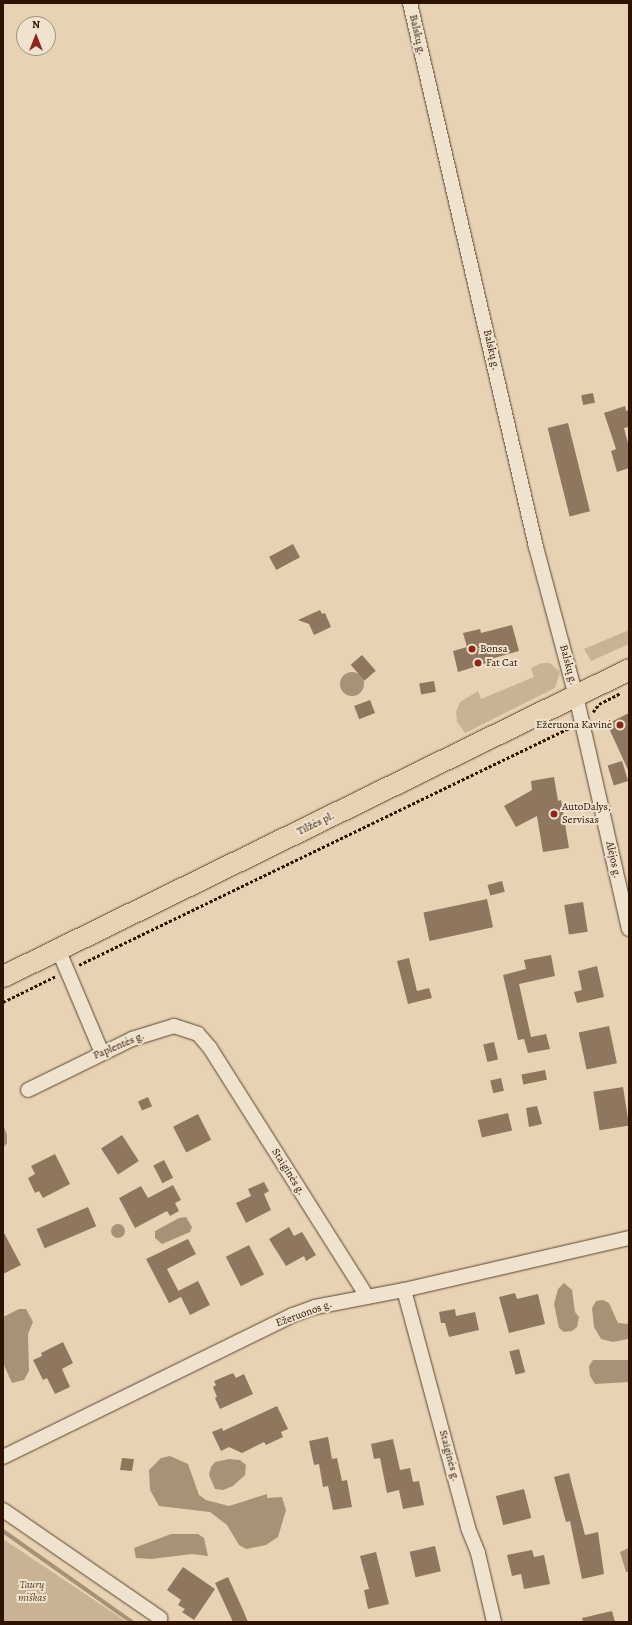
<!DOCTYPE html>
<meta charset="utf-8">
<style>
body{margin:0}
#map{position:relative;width:632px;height:1625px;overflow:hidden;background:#e7d3b4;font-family:Alegreya,serif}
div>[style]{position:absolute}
.green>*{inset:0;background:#c8b395}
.water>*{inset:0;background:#a89277}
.round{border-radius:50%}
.stream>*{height:4px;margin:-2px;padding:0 2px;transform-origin:2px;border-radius:2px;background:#a89277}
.building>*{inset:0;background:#8e775e;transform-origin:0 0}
.path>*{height:2.5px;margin-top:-1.25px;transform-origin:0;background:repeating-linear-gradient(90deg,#2e1400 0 3px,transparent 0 5px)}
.roads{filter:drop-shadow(0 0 1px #5c442d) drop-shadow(0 0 1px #5c442d)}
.minor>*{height:14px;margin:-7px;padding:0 7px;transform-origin:7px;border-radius:7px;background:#efe2ce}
.highway>*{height:21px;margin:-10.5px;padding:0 10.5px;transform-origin:10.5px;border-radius:10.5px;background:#e7d3b4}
.dots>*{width:11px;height:11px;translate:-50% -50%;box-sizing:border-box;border:2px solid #efe2ce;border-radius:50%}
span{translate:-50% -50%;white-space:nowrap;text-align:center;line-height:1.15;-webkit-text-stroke:4px #efe2ce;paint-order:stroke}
.street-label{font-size:11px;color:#2e1400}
.poi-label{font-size:11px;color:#2e1400}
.left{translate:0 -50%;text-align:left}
.right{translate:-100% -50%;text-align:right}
.park-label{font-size:11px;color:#5c442d;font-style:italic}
.frame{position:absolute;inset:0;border:4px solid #2e1400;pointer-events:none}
.north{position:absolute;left:16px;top:16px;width:40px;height:40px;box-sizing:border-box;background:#efe2ce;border:1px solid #a2907c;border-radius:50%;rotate:0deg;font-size:11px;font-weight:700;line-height:16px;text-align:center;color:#2e1400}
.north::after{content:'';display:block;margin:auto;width:14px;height:18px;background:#8f2418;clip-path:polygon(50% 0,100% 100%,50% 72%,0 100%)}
</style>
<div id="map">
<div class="green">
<div style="clip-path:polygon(629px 630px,629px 644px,591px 661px,584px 649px)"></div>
<div style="clip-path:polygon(542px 663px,550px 663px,560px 672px,555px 688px,465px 733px,457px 722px,456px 712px,460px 702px,478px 691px,481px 699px,534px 677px,531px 668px)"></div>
<div style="clip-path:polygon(3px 1539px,127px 1622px,3px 1622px)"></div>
</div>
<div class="water">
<div class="round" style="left:340px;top:672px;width:24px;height:24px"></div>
<div style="clip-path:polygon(3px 1124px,7px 1135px,7px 1143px,3px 1148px)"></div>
<div style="clip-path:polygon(186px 1217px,192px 1227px,190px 1232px,162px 1244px,155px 1238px,155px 1231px,179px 1218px)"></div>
<div class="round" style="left:111px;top:1224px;width:14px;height:14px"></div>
<div style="clip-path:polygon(564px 1283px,572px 1290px,575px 1312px,579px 1317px,577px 1327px,572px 1331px,564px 1332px,559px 1328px,554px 1304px,558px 1289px)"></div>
<div style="clip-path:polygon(603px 1300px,609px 1303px,618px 1323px,629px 1324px,628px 1339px,613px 1342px,601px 1339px,594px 1327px,592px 1308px,596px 1301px)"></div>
<div style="clip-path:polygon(19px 1309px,26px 1309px,33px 1322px,28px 1334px,29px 1371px,24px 1380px,12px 1383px,3px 1363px,3px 1317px)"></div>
<div style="clip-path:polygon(593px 1360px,629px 1360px,629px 1382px,595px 1384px,590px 1376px,589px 1366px)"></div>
<div style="clip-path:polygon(170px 1456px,188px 1464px,199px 1495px,206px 1500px,229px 1506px,267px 1494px,267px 1498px,282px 1497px,286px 1510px,278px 1537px,266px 1545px,246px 1549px,239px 1545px,227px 1525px,210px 1512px,159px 1506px,150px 1490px,149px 1470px,161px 1458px)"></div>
<div style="clip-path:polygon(229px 1459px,240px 1460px,246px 1465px,245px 1475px,233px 1486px,223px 1490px,215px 1489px,209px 1475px,211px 1467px,215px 1462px)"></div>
<div style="clip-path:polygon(171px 1534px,198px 1534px,204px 1538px,208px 1556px,192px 1554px,151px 1559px,136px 1558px,134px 1548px)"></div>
<div style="clip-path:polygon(629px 1548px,629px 1572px,626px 1572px,620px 1552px)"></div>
</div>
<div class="stream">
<div style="left:3px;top:1531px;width:158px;rotate:35.2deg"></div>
</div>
<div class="building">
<div style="left:593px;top:393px;width:10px;height:12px;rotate:79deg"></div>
<div style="clip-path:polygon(625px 406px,626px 411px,629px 410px,629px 427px,624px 428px,629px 447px,629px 468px,617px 472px,611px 451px,616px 449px,604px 413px)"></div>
<div style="left:568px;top:423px;width:91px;height:21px;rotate:76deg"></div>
<div style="left:293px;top:544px;width:15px;height:27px;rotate:62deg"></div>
<div style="clip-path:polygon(320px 610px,322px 614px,325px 613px,331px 627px,314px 635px,309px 624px,298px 620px)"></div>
<div style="clip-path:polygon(512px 625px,519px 651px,487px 660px,487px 663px,458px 672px,453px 651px,467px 647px,463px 633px,480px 629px,481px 633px)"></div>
<div style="left:362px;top:655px;width:21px;height:15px;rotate:49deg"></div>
<div style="left:434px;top:681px;width:11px;height:15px;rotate:80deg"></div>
<div style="left:370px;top:700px;width:14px;height:17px;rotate:69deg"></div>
<div style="clip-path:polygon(629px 713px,629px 772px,607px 724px)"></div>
<div style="left:622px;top:761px;width:21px;height:15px;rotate:73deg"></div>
<div style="clip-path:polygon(554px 777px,558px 801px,561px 800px,569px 848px,543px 852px,537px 816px,516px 827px,504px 806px,532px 790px,531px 781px)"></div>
<div style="left:502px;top:881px;width:11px;height:15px;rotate:75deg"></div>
<div style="left:487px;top:899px;width:29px;height:65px;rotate:78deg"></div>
<div style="left:583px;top:902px;width:30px;height:19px;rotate:81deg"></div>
<div style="clip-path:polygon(551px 955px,555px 976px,519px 984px,531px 1037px,546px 1034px,550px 1049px,528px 1053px,524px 1039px,518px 1040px,503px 975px,526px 969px,524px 960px)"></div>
<div style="clip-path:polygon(409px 958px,417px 991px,429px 988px,432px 998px,408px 1004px,397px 961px)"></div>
<div style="clip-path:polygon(597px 966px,604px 997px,577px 1003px,574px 992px,582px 990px,578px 971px)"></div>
<div style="left:609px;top:1026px;width:38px;height:31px;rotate:78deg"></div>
<div style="left:494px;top:1042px;width:18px;height:11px;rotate:77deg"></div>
<div style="left:545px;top:1070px;width:10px;height:24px;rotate:79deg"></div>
<div style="left:501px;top:1078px;width:13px;height:11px;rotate:77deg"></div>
<div style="left:623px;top:1087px;width:39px;height:30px;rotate:81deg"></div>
<div style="left:148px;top:1097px;width:10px;height:11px;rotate:66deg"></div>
<div style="clip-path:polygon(537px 1106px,542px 1124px,529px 1127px,526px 1108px)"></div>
<div style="left:508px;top:1113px;width:18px;height:31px;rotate:77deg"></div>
<div style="left:198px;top:1114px;width:29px;height:28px;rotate:63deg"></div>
<div style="left:122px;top:1135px;width:31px;height:25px;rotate:57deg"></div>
<div style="clip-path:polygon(55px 1154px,70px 1184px,43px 1198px,39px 1191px,35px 1193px,28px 1178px,35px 1174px,31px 1166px)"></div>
<div style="left:164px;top:1160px;width:20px;height:12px;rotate:63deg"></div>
<div style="clip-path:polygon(264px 1182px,269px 1191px,264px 1194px,271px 1210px,246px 1223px,236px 1203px,251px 1196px,248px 1189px)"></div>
<div style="clip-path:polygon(173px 1185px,181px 1200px,175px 1203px,179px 1211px,170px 1216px,167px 1211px,135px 1228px,119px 1198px,141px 1186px,148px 1198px)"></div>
<div style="left:88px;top:1207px;width:21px;height:56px;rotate:67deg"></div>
<div style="clip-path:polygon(289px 1227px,294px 1236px,302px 1232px,316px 1255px,306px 1261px,304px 1256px,286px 1266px,269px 1239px)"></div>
<div style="clip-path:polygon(3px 1231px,21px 1265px,3px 1274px)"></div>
<div style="clip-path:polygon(188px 1239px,196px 1254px,167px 1269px,181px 1296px,178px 1291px,198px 1281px,210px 1305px,190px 1315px,181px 1297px,169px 1303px,146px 1259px)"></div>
<div style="left:249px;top:1245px;width:33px;height:26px;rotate:63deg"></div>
<div style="clip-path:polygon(515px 1293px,517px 1299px,538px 1294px,545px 1324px,509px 1333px,499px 1297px)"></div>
<div style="clip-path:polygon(455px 1309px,456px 1316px,475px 1312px,479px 1330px,449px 1337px,445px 1323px,441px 1323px,439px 1312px)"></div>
<div style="clip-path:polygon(63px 1342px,73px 1363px,62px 1369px,70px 1387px,55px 1394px,47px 1378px,43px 1380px,33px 1360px,42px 1356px,41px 1353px)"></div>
<div style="left:519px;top:1349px;width:24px;height:10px;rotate:75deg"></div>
<div style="clip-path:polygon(233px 1373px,236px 1378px,244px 1374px,253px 1394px,220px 1409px,215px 1398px,217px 1397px,213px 1387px,216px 1385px,214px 1381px)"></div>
<div style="clip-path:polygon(277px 1406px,288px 1429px,281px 1432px,283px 1437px,266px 1445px,264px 1442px,242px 1453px,229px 1447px,221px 1451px,212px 1432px,222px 1428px,223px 1431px)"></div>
<div style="clip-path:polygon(328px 1437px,332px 1459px,337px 1458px,342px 1481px,347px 1480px,352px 1507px,333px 1510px,328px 1486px,323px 1487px,319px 1464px,314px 1465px,309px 1441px)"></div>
<div style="clip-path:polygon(393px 1439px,400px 1470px,410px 1468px,413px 1482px,419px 1481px,424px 1505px,403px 1509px,399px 1490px,387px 1493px,380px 1458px,374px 1459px,371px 1444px)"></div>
<div style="clip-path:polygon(122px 1458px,134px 1459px,132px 1471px,120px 1470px)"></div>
<div style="clip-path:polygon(569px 1473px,585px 1535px,598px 1532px,604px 1574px,582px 1579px,570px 1521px,566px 1522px,554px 1477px)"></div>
<div style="left:524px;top:1489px;width:30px;height:29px;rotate:76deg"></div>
<div style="left:435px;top:1546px;width:26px;height:26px;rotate:77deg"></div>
<div style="clip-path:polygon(532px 1550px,534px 1557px,544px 1555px,550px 1584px,524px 1589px,521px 1574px,512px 1576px,507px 1555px)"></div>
<div style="clip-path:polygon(376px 1552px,389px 1604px,368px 1609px,364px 1590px,369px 1589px,360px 1556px)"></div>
<div style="clip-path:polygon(183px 1567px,215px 1589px,194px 1620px,182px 1612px,185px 1609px,178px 1605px,181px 1600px,167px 1590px)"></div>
<div style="clip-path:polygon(228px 1577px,243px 1610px,248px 1622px,233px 1622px,215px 1583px)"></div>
<div style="clip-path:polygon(612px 1611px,615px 1622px,583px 1622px,582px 1618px)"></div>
</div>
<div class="path">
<div style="left:593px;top:712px;width:10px;rotate:-53deg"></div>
<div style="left:599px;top:704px;width:25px;rotate:-27deg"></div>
<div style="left:79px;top:965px;width:547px;rotate:-25.81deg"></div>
<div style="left:3px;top:1002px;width:59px;rotate:-26.1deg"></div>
</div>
<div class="roads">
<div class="minor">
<div style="left:410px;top:3px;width:558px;rotate:76.96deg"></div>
<div style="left:536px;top:547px;width:154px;rotate:75deg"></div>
<div style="left:576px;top:696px;width:239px;rotate:77.2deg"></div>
<div style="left:58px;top:949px;width:113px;rotate:67.1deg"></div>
<div style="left:28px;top:1090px;width:116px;rotate:-26.1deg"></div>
<div style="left:132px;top:1039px;width:44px;rotate:-17.2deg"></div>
<div style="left:174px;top:1026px;width:25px;rotate:18deg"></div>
<div style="left:198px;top:1034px;width:18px;rotate:49deg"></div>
<div style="left:210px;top:1048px;width:294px;rotate:57.7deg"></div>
<div style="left:404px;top:1290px;width:246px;rotate:74.9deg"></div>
<div style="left:468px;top:1528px;width:27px;rotate:68deg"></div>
<div style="left:478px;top:1553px;width:71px;rotate:76.9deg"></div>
<div style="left:3px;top:1457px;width:323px;rotate:-26.1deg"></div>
<div style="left:293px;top:1315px;width:23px;rotate:-20deg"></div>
<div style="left:315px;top:1307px;width:91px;rotate:-10.8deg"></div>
<div style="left:404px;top:1290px;width:231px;rotate:-13deg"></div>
<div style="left:3px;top:1510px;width:191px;rotate:34.5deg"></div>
</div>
<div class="highway">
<div style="left:3px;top:976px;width:697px;rotate:-26.12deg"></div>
</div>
</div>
<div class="dots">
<div style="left:472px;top:649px;background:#8f2418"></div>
<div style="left:478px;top:663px;background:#8f2418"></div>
<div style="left:620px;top:725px;background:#8f2418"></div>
<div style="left:554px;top:814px;background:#8f2418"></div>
</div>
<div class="street-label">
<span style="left:417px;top:35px;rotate:77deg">Balskų g.</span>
<span style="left:491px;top:350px;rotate:77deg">Balskų g.</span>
<span style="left:568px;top:665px;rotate:75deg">Balskų g.</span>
<span style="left:316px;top:824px;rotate:-26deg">Tilžės pl.</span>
<span style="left:613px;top:860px;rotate:77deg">Alėjos g.</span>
<span style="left:119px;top:1046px;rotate:-23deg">Paplentės g.</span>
<span style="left:288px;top:1172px;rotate:58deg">Staiginės g.</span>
<span style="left:304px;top:1314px;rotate:-20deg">Ežeruonos g.</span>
<span style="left:449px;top:1456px;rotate:75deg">Staiginės g.</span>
</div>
<div class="poi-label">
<span class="left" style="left:480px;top:649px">Bonsa</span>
<span class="left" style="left:486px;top:663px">Fat Cat</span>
<span class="right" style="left:612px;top:725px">Ežeruona Kavinė</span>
<span class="left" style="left:562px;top:814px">AutoDalys,<br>Servisas</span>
</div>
<div class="park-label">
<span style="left:32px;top:1592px">Taurų<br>miškas</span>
</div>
<div class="frame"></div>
<div class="north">N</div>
</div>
